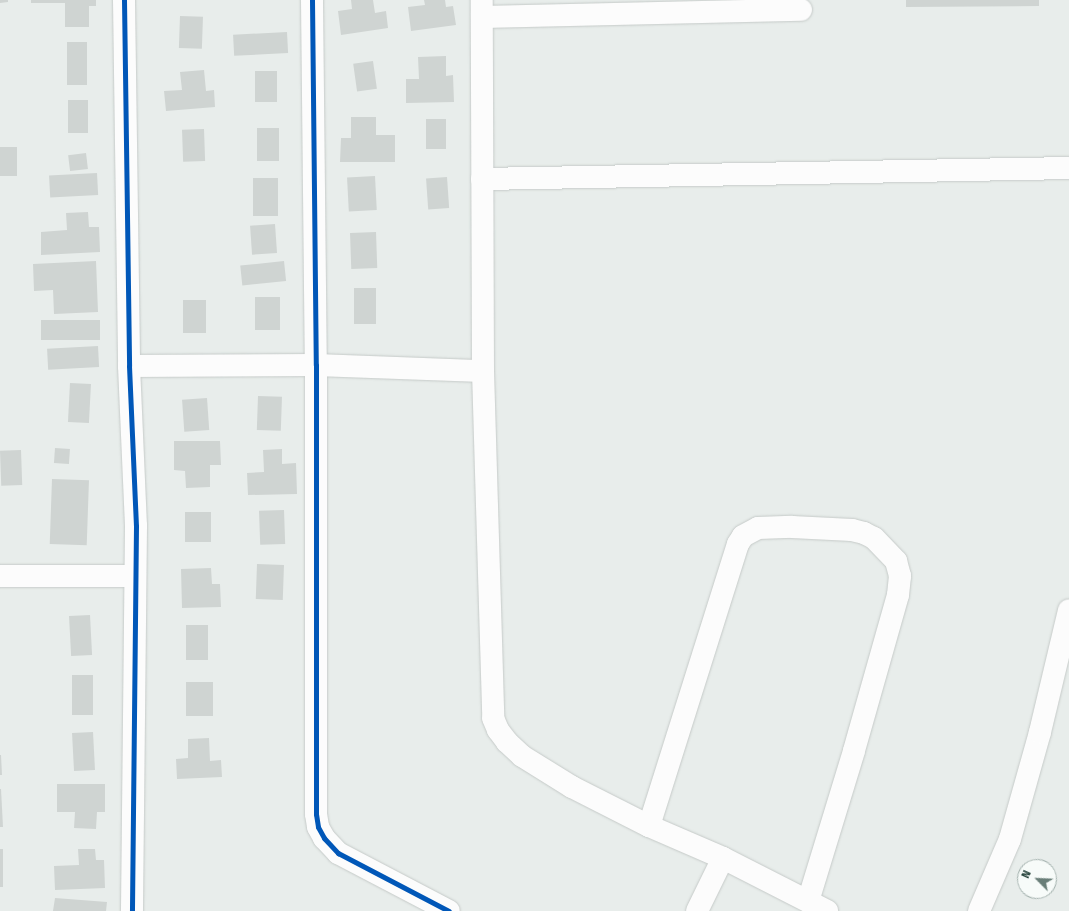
<!DOCTYPE html>
<style>
body{margin:0}
#map{position:relative;width:1069px;height:911px;overflow:hidden;background:#e8edeb;font-family:"Fira Sans",sans-serif}
div>[style]{position:absolute}
.building>*{inset:0;background:#cfd4d2;transform-origin:0 0}
.roads{filter:drop-shadow(0 0 1px #c5cac8) drop-shadow(0 0 1px #c5cac8)}
.minor>*{height:22px;margin:-11px;padding:0 11px;transform-origin:11px;border-radius:11px;background:#fcfcfc}
.cycleway>*{height:5px;margin:-2.5px;padding:0 2.5px;transform-origin:2.5px;border-radius:2.5px;background:#0057b8}
span{translate:-50% -50%;white-space:nowrap;text-align:center;line-height:1.15;-webkit-text-stroke:3px #f7fbf9;paint-order:stroke}
.north{position:absolute;left:1017px;top:859px;width:40px;height:40px;box-sizing:border-box;background:#f7fbf9;border:1px solid #a3b1ad;border-radius:50%;rotate:294deg;font-size:11px;font-weight:700;line-height:16px;text-align:center;color:#24423a}
.north::after{content:'';display:block;margin:auto;width:14px;height:18px;background:#697e78;clip-path:polygon(50% 0,100% 100%,50% 72%,0 100%)}
</style>
<div id="map">
<div class="building">
<div style="clip-path:polygon(0 0,8px 0,8px 2px,0 3px)"></div>
<div style="clip-path:polygon(31px 0,96px 0,96px 6px,89px 6px,89px 27px,65px 27px,65px 3px,31px 3px)"></div>
<div style="clip-path:polygon(351px 0,373px 0,375px 13px,386px 11px,388px 28px,341px 35px,338px 11px,352px 9px)"></div>
<div style="clip-path:polygon(424px 0,445px 0,446px 7px,453px 6px,456px 25px,411px 31px,408px 7px,425px 5px)"></div>
<div style="clip-path:polygon(906px 0,1039px 0,1039px 6px,906px 7px)"></div>
<div style="left:180px;top:16px;width:23px;height:32px;rotate:2deg"></div>
<div style="left:287px;top:32px;width:21px;height:54px;rotate:87deg"></div>
<div style="left:67px;top:42px;width:20px;height:43px"></div>
<div style="clip-path:polygon(446px 56px,446px 76px,453px 75px,454px 102px,406px 103px,406px 79px,419px 79px,418px 57px)"></div>
<div style="left:373px;top:61px;width:28px;height:20px;rotate:82deg"></div>
<div style="clip-path:polygon(204px 70px,206px 91px,214px 90px,215px 107px,166px 111px,164px 91px,182px 90px,180px 72px)"></div>
<div style="left:277px;top:71px;width:31px;height:22px;rotate:90deg"></div>
<div style="left:88px;top:100px;width:33px;height:20px;rotate:90deg"></div>
<div style="clip-path:polygon(351px 117px,376px 117px,376px 135px,395px 135px,395px 162px,340px 162px,341px 138px,351px 138px)"></div>
<div style="left:426px;top:119px;width:20px;height:30px"></div>
<div style="left:257px;top:128px;width:22px;height:33px"></div>
<div style="left:204px;top:129px;width:32px;height:22px;rotate:88deg"></div>
<div style="left:0;top:147px;width:17px;height:29px"></div>
<div style="left:86px;top:153px;width:16px;height:18px;rotate:83deg"></div>
<div style="left:97px;top:173px;width:22px;height:48px;rotate:87deg"></div>
<div style="left:375px;top:176px;width:34px;height:28px;rotate:87deg"></div>
<div style="left:447px;top:177px;width:31px;height:21px;rotate:86deg"></div>
<div style="left:253px;top:178px;width:25px;height:38px"></div>
<div style="clip-path:polygon(88px 212px,89px 227px,99px 227px,100px 252px,41px 255px,41px 232px,67px 230px,66px 213px)"></div>
<div style="left:275px;top:224px;width:29px;height:25px;rotate:86deg"></div>
<div style="left:376px;top:232px;width:36px;height:26px;rotate:88deg"></div>
<div style="clip-path:polygon(96px 261px,98px 312px,54px 314px,53px 290px,34px 291px,33px 264px)"></div>
<div style="left:284px;top:261px;width:20px;height:44px;rotate:84deg"></div>
<div style="left:354px;top:288px;width:22px;height:36px"></div>
<div style="left:255px;top:297px;width:25px;height:33px"></div>
<div style="left:183px;top:300px;width:23px;height:33px"></div>
<div style="left:100px;top:320px;width:20px;height:59px;rotate:90deg"></div>
<div style="left:98px;top:346px;width:21px;height:51px;rotate:87deg"></div>
<div style="left:70px;top:383px;width:21px;height:39px;rotate:3deg"></div>
<div style="left:258px;top:396px;width:24px;height:34px;rotate:2deg"></div>
<div style="left:207px;top:398px;width:32px;height:25px;rotate:86deg"></div>
<div style="clip-path:polygon(174px 441px,220px 441px,221px 465px,210px 465px,210px 487px,186px 488px,185px 471px,174px 470px)"></div>
<div style="left:55px;top:448px;width:15px;height:15px;rotate:4deg"></div>
<div style="clip-path:polygon(282px 449px,282px 464px,296px 463px,297px 494px,248px 495px,247px 473px,264px 472px,263px 450px)"></div>
<div style="left:21px;top:450px;width:35px;height:21px;rotate:88deg"></div>
<div style="left:52px;top:479px;width:37px;height:65px;rotate:2deg"></div>
<div style="left:284px;top:510px;width:34px;height:25px;rotate:88deg"></div>
<div style="left:185px;top:512px;width:26px;height:30px"></div>
<div style="left:257px;top:564px;width:27px;height:35px;rotate:2deg"></div>
<div style="clip-path:polygon(211px 568px,212px 584px,220px 584px,221px 607px,182px 608px,181px 569px)"></div>
<div style="left:90px;top:615px;width:40px;height:21px;rotate:87deg"></div>
<div style="left:208px;top:625px;width:35px;height:22px;rotate:90deg"></div>
<div style="left:72px;top:675px;width:21px;height:40px"></div>
<div style="left:186px;top:682px;width:27px;height:34px"></div>
<div style="left:93px;top:732px;width:38px;height:21px;rotate:87deg"></div>
<div style="clip-path:polygon(209px 738px,210px 761px,221px 760px,222px 777px,177px 779px,176px 759px,188px 758px,188px 739px)"></div>
<div style="clip-path:polygon(0 755px,1px 755px,2px 775px,0 775px)"></div>
<div style="clip-path:polygon(57px 784px,105px 784px,105px 812px,97px 812px,96px 829px,74px 828px,75px 812px,57px 812px)"></div>
<div style="clip-path:polygon(0 789px,1px 789px,3px 827px,0 827px)"></div>
<div style="left:0;top:849px;width:3px;height:38px"></div>
<div style="clip-path:polygon(78px 849px,95px 849px,96px 860px,104px 860px,105px 888px,55px 890px,54px 866px,79px 865px)"></div>
<div style="clip-path:polygon(55px 898px,107px 902px,106px 911px,53px 911px)"></div>
</div>
<div class="roads">
<div class="minor">
<div style="left:124px;top:0;width:366px;rotate:89.2deg"></div>
<div style="left:129px;top:366px;width:160px;rotate:87.5deg"></div>
<div style="left:136px;top:526px;width:385px;rotate:90.6deg"></div>
<div style="left:312px;top:0;width:365px;rotate:89.4deg"></div>
<div style="left:316px;top:365px;width:449px;rotate:90deg"></div>
<div style="left:316px;top:814px;width:13px;rotate:81deg"></div>
<div style="left:318px;top:827px;width:13px;rotate:61deg"></div>
<div style="left:324px;top:838px;width:21px;rotate:47deg"></div>
<div style="left:338px;top:853px;width:125px;rotate:27.6deg"></div>
<div style="left:482px;top:17px;width:319px;rotate:-1.3deg"></div>
<div style="left:482px;top:179px;width:587px;rotate:-1.07deg"></div>
<div style="left:129px;top:366px;width:187px;rotate:-0.3deg"></div>
<div style="left:316px;top:365px;width:167px;rotate:2.1deg"></div>
<div style="left:483px;top:371px;width:371px;rotate:-90.2deg"></div>
<div style="left:483px;top:371px;width:347px;rotate:88.3deg"></div>
<div style="left:493px;top:718px;width:13px;rotate:67deg"></div>
<div style="left:498px;top:730px;width:15px;rotate:53deg"></div>
<div style="left:507px;top:742px;width:21px;rotate:43deg"></div>
<div style="left:522px;top:756px;width:59px;rotate:31.8deg"></div>
<div style="left:572px;top:787px;width:86px;rotate:26.9deg"></div>
<div style="left:649px;top:826px;width:81px;rotate:23.4deg"></div>
<div style="left:723px;top:858px;width:117px;rotate:27deg"></div>
<div style="left:0;top:576px;width:135px"></div>
<div style="left:649px;top:826px;width:296px;rotate:-72.5deg"></div>
<div style="left:738px;top:544px;width:9px;rotate:-58deg"></div>
<div style="left:743px;top:536px;width:17px;rotate:-28deg"></div>
<div style="left:758px;top:528px;width:34px;rotate:-2deg"></div>
<div style="left:792px;top:527px;width:60px;rotate:2.9deg"></div>
<div style="left:852px;top:530px;width:12px;rotate:14deg"></div>
<div style="left:864px;top:533px;width:11px;rotate:27deg"></div>
<div style="left:874px;top:538px;width:32px;rotate:46deg"></div>
<div style="left:896px;top:561px;width:16px;rotate:75deg"></div>
<div style="left:900px;top:576px;width:19px;rotate:96deg"></div>
<div style="left:898px;top:595px;width:162px;rotate:105.8deg"></div>
<div style="left:854px;top:751px;width:157px;rotate:107deg"></div>
<div style="left:697px;top:911px;width:59px;rotate:-63.9deg"></div>
<div style="left:979px;top:911px;width:78px;rotate:-66.7deg"></div>
<div style="left:1010px;top:839px;width:111px;rotate:-74.3deg"></div>
<div style="left:1040px;top:732px;width:125px;rotate:-76.6deg"></div>
</div>
</div>
<div class="cycleway">
<div style="left:124px;top:0;width:366px;rotate:89.2deg"></div>
<div style="left:129px;top:366px;width:160px;rotate:87.5deg"></div>
<div style="left:136px;top:526px;width:385px;rotate:90.6deg"></div>
<div style="left:312px;top:0;width:365px;rotate:89.4deg"></div>
<div style="left:316px;top:365px;width:449px;rotate:90deg"></div>
<div style="left:316px;top:814px;width:13px;rotate:81deg"></div>
<div style="left:318px;top:827px;width:13px;rotate:61deg"></div>
<div style="left:324px;top:838px;width:21px;rotate:47deg"></div>
<div style="left:338px;top:853px;width:125px;rotate:27.6deg"></div>
</div>
<div class="north">N</div>
</div>
